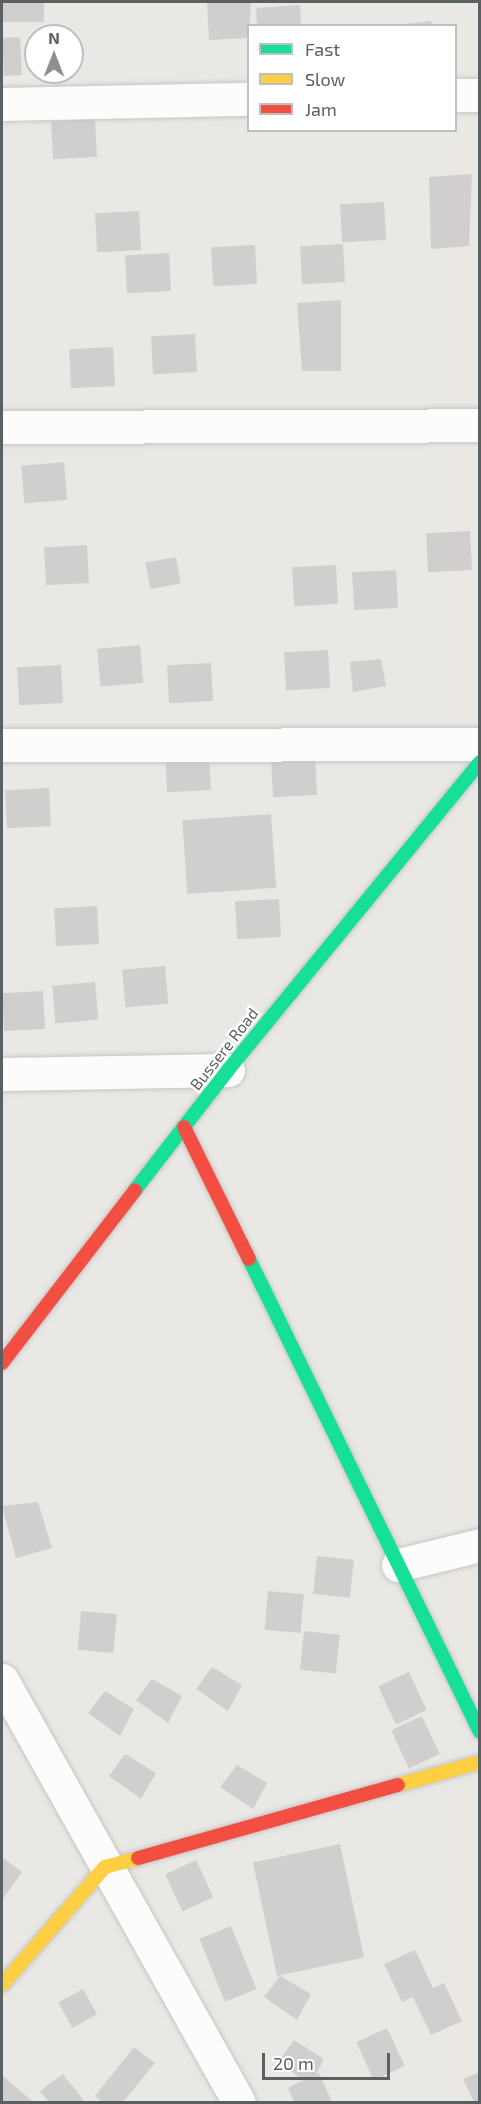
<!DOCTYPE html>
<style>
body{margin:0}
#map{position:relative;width:481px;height:2104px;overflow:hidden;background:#eae8e5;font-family:"Exo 2",sans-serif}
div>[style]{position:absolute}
.building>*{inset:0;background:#d1cfce;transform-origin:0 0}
.roads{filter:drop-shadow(0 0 2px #c6c6c5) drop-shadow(0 0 2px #c6c6c5)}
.street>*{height:33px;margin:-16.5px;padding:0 16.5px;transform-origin:16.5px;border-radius:16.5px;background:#fcfcfb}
.fast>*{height:14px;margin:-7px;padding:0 7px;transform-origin:7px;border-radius:7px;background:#16e098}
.slow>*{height:14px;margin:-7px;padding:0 7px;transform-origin:7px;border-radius:7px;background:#ffcf43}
.jam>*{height:14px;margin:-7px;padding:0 7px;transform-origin:7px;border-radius:7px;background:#f24e42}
span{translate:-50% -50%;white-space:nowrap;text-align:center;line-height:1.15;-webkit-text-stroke:5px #fff;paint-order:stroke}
.street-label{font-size:16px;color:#5b6062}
.frame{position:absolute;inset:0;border:3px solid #5b6062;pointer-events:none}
.legend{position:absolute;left:247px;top:24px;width:210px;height:108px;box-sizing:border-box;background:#fff;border:2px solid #bdbfc0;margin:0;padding:8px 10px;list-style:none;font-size:18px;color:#5b6062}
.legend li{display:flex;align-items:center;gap:12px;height:30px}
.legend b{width:30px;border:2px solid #bdbfc0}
.north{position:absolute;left:24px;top:24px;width:60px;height:60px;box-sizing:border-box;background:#fff;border:2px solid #bdbfc0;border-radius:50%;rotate:0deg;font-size:16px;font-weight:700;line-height:24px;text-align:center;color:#5b6062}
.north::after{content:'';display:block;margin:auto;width:21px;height:27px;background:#8d9090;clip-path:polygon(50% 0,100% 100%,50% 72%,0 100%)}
.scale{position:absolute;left:262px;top:2053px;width:128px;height:27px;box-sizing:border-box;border:3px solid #5b6062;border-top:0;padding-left:8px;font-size:18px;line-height:21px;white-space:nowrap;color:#5b6062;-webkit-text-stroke:4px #fff;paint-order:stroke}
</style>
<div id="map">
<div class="building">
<div style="left:2px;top:2px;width:42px;height:20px"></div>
<div style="clip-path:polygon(207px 2px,251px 2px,249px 38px,209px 40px)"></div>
<div style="clip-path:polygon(300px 5px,301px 26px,257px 26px,256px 8px)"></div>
<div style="clip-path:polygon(431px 21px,432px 26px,405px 26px,405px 24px)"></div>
<div style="left:20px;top:37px;width:38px;height:18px;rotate:87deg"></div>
<div style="left:95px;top:119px;width:38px;height:44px;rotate:87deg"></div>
<div style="clip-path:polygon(472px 174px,469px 246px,431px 249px,429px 177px)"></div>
<div style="left:384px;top:202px;width:38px;height:44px;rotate:87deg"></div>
<div style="left:139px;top:211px;width:39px;height:44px;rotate:87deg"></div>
<div style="left:343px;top:244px;width:38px;height:43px;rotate:87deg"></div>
<div style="left:255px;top:245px;width:39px;height:44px;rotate:87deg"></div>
<div style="left:169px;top:253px;width:38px;height:44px;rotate:87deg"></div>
<div style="clip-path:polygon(341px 300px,341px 371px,302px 371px,297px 303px)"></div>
<div style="left:195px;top:334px;width:38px;height:44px;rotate:87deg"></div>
<div style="left:113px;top:347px;width:39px;height:44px;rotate:87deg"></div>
<div style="left:64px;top:462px;width:38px;height:43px;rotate:85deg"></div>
<div style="left:470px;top:531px;width:39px;height:44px;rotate:87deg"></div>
<div style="left:87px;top:545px;width:38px;height:43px;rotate:87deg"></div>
<div style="left:176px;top:557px;width:27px;height:31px;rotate:80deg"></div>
<div style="left:336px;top:565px;width:39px;height:44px;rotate:87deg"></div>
<div style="left:396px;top:570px;width:38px;height:44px;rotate:87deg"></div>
<div style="left:140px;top:645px;width:38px;height:43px;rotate:85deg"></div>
<div style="left:328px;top:650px;width:38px;height:44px;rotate:87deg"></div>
<div style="clip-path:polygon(381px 659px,386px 686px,353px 692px,350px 662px)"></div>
<div style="left:211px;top:663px;width:38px;height:44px;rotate:87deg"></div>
<div style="left:61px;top:665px;width:38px;height:44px;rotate:87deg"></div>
<div style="left:209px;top:751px;width:39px;height:44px;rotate:87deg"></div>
<div style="left:315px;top:757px;width:38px;height:44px;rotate:87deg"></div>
<div style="left:49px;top:788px;width:38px;height:44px;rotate:87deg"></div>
<div style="left:271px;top:814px;width:74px;height:89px;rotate:86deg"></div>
<div style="left:279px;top:899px;width:38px;height:44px;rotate:87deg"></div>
<div style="left:97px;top:906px;width:38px;height:43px;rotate:87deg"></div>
<div style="left:165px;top:966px;width:38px;height:43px;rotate:85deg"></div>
<div style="left:95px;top:982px;width:38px;height:43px;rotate:85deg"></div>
<div style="left:43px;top:991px;width:38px;height:41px;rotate:87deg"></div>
<div style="clip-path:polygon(38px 1502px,52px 1548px,16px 1558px,2px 1506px)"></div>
<div style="left:317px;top:1556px;width:37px;height:38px;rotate:6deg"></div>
<div style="left:268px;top:1591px;width:36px;height:39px;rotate:5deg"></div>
<div style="left:81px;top:1611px;width:36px;height:39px;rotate:5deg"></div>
<div style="left:304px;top:1631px;width:36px;height:39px;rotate:6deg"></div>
<div style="clip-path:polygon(212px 1667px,242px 1685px,228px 1711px,196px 1689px)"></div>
<div style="left:409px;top:1672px;width:42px;height:34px;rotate:65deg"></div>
<div style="clip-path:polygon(152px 1679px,182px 1696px,168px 1723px,136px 1700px)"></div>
<div style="clip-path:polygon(105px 1691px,134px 1709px,120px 1736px,88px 1713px)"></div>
<div style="left:422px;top:1716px;width:42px;height:34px;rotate:65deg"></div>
<div style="clip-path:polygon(125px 1754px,156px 1773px,141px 1799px,109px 1776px)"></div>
<div style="clip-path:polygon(237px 1765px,267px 1783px,253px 1809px,220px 1787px)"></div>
<div style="left:340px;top:1844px;width:116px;height:89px;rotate:78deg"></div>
<div style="clip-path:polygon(2px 1857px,22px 1872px,2px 1900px)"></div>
<div style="left:196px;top:1860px;width:41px;height:34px;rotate:65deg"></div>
<div style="left:231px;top:1926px;width:68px;height:34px;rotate:68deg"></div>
<div style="clip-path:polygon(415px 1950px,433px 1988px,444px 1983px,462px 2021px,431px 2035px,413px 1997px,402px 2002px,384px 1964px)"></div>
<div style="clip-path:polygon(280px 1976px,311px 1994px,297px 2020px,264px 1997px)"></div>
<div style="left:83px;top:1989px;width:29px;height:28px;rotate:61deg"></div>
<div style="left:387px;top:2028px;width:42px;height:34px;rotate:65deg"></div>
<div style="clip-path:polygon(294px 2040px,324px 2059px,316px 2075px,319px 2073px,332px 2102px,294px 2102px,288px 2088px,303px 2080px,278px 2062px)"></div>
<div style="clip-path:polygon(134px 2047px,155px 2063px,123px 2102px,102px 2102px,95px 2096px)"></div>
<div style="clip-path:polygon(480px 2072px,480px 2102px,474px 2102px,463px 2079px)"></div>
<div style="clip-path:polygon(63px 2074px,85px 2102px,49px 2102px,40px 2091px)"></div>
<div style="clip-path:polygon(2px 2075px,33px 2102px,2px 2102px)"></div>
</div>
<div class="roads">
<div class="street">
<div style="left:456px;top:95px;width:24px"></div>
<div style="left:2px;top:104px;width:247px;rotate:-1.2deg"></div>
<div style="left:2px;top:427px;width:478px;rotate:-0.2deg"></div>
<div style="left:2px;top:745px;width:478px;rotate:-0.1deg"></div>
<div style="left:2px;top:1074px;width:226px;rotate:-1deg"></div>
<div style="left:398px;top:1565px;width:84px;rotate:-13.7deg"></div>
<div style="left:2px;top:1680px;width:484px;rotate:60.7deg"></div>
</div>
<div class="fast">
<div style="left:135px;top:1190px;width:152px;rotate:-52.2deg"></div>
<div style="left:228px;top:1070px;width:398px;rotate:-50.7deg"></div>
<div style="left:249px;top:1259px;width:526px;rotate:63.97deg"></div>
</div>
<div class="slow">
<div style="left:398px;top:1785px;width:85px;rotate:-15.7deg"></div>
<div style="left:2px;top:1985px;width:157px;rotate:-48.9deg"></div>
<div style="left:105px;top:1867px;width:34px;rotate:-15deg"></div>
</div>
<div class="jam">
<div style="left:184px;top:1127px;width:147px;rotate:63.8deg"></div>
<div style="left:2px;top:1363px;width:218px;rotate:-52.4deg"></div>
<div style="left:138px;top:1858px;width:270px;rotate:-15.7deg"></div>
</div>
</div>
<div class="street-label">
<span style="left:224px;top:1049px;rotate:-52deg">Bussere Road</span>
</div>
<div class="frame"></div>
<ul class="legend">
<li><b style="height:8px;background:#16e098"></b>Fast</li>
<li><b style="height:8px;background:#ffcf43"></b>Slow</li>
<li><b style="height:8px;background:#f24e42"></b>Jam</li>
</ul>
<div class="north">N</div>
<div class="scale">20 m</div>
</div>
